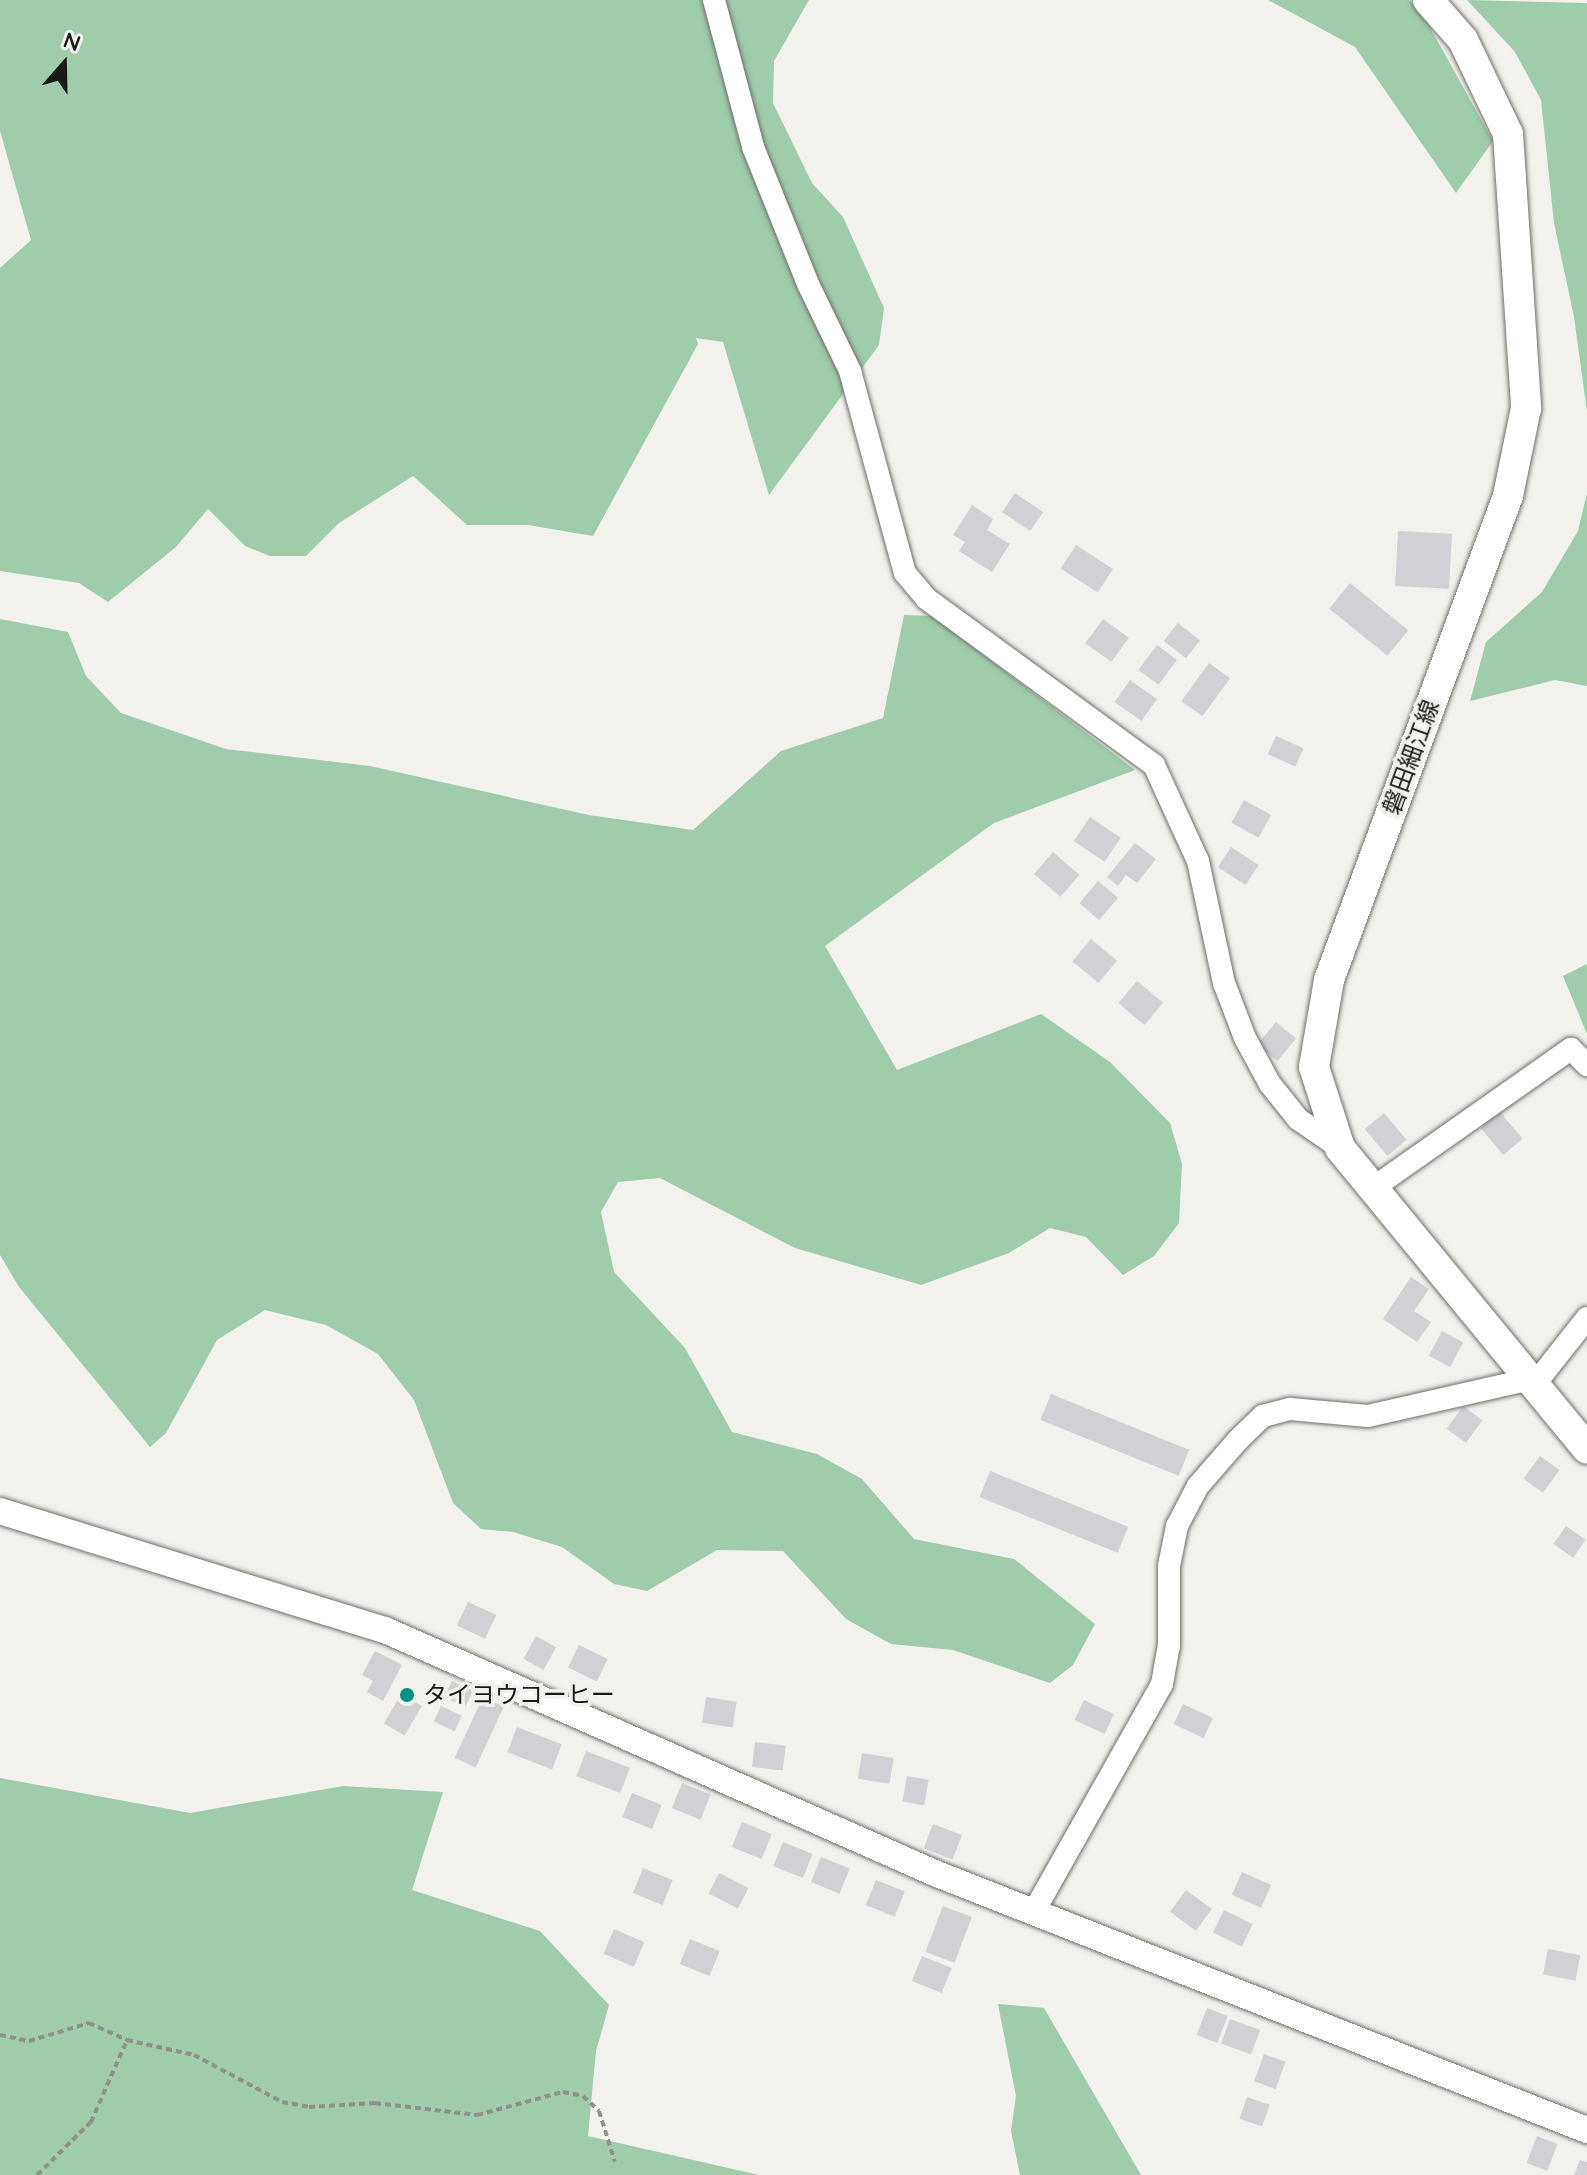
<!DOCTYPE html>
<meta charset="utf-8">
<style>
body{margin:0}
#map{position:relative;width:1587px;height:2175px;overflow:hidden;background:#f3f1ed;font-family:Quicksand,"Noto Sans JP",sans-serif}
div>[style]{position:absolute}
.green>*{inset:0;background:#9fccaa}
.building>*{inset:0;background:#d1d0d4;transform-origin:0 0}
.path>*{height:4px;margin-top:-2px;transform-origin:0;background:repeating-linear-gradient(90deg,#91908d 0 6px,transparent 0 10px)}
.roads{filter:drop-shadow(0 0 2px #6f6e6a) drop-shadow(0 0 2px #6f6e6a)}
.minor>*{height:22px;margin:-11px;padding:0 11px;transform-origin:11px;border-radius:11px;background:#fff}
.tertiary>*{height:26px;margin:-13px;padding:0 13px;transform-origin:13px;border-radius:13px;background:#fff}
.secondary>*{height:30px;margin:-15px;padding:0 15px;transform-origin:15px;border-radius:15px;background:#fff}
.dots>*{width:22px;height:22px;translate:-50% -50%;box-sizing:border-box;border:4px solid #f3f1ed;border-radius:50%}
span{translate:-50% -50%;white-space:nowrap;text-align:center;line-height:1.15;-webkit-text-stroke:7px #f3f1ed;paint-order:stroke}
.street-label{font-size:24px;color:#191917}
.poi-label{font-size:24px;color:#191917}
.left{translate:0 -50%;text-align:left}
.north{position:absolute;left:24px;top:24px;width:80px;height:80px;-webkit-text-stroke:6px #f3f1ed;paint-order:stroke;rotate:20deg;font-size:22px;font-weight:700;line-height:32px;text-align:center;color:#191917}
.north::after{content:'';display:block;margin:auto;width:28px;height:36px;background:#191917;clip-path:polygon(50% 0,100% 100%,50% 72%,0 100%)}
</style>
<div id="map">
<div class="green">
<div style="clip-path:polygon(0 0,809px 0,774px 61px,773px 103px,812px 183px,843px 217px,884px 308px,879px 345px,769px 495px,723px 342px,696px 338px,698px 344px,593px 536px,528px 525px,467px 525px,413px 476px,339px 523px,306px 556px,270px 556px,245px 546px,208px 509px,176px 547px,108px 602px,79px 583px,0 571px,0 268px,31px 240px,0 131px)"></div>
<div style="clip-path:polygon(1268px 0,1409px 0,1422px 13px,1493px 141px,1456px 193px,1355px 47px)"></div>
<div style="clip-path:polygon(1467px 0,1587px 3px,1587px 412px,1574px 317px,1554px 223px,1541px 100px,1515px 52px)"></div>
<div style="clip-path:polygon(1587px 493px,1587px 686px,1555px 680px,1470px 701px,1486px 642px,1542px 592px,1578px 531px)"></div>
<div style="clip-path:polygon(904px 615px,932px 616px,1135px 770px,994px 823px,825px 946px,897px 1070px,1041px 1014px,1110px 1062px,1170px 1123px,1182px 1164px,1179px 1223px,1154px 1256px,1123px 1275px,1086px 1237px,1050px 1228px,1009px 1253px,921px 1285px,795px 1248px,660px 1178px,618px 1182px,601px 1212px,614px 1272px,685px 1348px,732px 1432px,817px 1454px,862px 1479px,914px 1539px,1014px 1559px,1095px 1624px,1073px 1665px,1050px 1683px,953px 1650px,891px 1644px,846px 1619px,783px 1551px,717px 1550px,647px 1591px,614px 1584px,562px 1547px,513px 1532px,481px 1529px,453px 1503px,414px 1400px,378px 1354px,326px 1325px,265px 1310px,217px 1340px,166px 1433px,150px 1447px,19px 1287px,0 1255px,0 619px,68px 632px,86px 676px,121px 713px,226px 749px,370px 766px,589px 815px,693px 830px,781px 751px,883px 718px)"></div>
<div style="clip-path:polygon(1587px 964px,1587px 1034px,1563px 976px)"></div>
<div style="clip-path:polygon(0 1778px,190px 1813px,343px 1786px,443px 1792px,412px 1890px,540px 1931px,609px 2005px,596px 2051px,588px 2136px,759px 2175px,0 2175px)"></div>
<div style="clip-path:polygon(998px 2004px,1044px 2008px,1141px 2175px,1020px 2175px,1011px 2131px,1016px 2096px)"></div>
</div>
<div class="building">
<div style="left:1015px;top:493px;width:34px;height:23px;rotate:34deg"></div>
<div style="clip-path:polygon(972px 505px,993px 519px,987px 530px,1010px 544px,992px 572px,959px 551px,965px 542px,953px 535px)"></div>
<div style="left:1398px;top:531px;width:54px;height:55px;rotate:3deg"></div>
<div style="left:1076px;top:545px;width:44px;height:28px;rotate:33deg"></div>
<div style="left:1350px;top:583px;width:75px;height:33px;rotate:39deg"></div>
<div style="left:1103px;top:619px;width:32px;height:30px;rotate:36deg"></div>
<div style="left:1178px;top:623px;width:28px;height:23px;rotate:38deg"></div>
<div style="left:1157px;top:645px;width:25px;height:31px;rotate:37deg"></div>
<div style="left:1209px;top:663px;width:26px;height:47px;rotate:36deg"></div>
<div style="left:1130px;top:680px;width:33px;height:27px;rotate:35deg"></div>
<div style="left:1276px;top:736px;width:30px;height:20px;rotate:24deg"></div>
<div style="left:1244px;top:800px;width:31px;height:26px;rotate:29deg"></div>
<div style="left:1090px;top:817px;width:37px;height:29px;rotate:34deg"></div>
<div style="clip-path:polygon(1135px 843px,1156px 859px,1137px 883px,1126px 875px,1118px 886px,1107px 877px)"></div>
<div style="left:1231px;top:847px;width:33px;height:24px;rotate:33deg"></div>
<div style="left:1053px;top:852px;width:35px;height:29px;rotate:41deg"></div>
<div style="left:1098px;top:881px;width:26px;height:29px;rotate:40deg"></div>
<div style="left:1091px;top:939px;width:34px;height:29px;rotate:40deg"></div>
<div style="left:1137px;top:981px;width:34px;height:29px;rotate:40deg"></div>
<div style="left:1276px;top:1022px;width:26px;height:29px;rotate:40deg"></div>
<div style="left:1500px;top:1112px;width:35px;height:25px;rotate:50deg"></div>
<div style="left:1384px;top:1113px;width:35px;height:25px;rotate:50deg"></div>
<div style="clip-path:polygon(1411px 1277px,1429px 1289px,1414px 1311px,1431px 1322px,1417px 1342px,1383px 1319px)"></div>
<div style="left:1442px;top:1331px;width:24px;height:28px;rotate:28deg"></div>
<div style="left:1051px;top:1394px;width:149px;height:28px;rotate:22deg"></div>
<div style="left:1463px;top:1406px;width:24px;height:28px;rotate:36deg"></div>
<div style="left:1540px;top:1456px;width:24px;height:28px;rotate:36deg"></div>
<div style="left:990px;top:1471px;width:149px;height:28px;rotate:22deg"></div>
<div style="left:1566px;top:1526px;width:24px;height:22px;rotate:35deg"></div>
<div style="left:468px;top:1602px;width:31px;height:26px;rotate:25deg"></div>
<div style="left:536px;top:1636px;width:23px;height:26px;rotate:29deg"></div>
<div style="left:579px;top:1645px;width:32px;height:25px;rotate:26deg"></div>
<div style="clip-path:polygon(375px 1651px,402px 1665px,383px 1701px,367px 1692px,373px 1681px,362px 1675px)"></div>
<div style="left:452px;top:1681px;width:23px;height:18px;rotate:25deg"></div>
<div style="left:401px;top:1694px;width:24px;height:34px;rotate:30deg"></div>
<div style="left:483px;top:1697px;width:23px;height:67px;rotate:25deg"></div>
<div style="left:706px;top:1697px;width:31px;height:26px;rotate:9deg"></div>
<div style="left:1084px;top:1700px;width:33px;height:22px;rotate:25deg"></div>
<div style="left:1183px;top:1704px;width:33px;height:22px;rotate:25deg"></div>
<div style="left:441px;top:1706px;width:23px;height:17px;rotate:25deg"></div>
<div style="left:517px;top:1727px;width:48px;height:27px;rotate:21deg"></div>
<div style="left:755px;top:1742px;width:31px;height:25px;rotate:7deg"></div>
<div style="left:586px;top:1751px;width:47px;height:27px;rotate:21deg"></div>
<div style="left:862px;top:1753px;width:32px;height:26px;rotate:9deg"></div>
<div style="left:907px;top:1776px;width:22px;height:26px;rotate:10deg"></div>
<div style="left:682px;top:1783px;width:31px;height:27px;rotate:22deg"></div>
<div style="left:632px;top:1793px;width:32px;height:26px;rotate:22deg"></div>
<div style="left:742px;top:1822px;width:32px;height:27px;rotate:22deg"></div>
<div style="left:933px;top:1824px;width:31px;height:26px;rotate:21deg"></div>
<div style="left:783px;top:1842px;width:32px;height:26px;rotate:22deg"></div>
<div style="left:821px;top:1857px;width:31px;height:27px;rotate:22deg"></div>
<div style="left:643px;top:1868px;width:32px;height:27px;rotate:22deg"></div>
<div style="left:1242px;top:1872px;width:32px;height:25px;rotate:24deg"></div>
<div style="left:719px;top:1873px;width:33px;height:23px;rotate:27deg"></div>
<div style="left:876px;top:1880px;width:31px;height:27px;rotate:22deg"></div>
<div style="left:1186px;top:1890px;width:32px;height:27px;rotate:36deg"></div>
<div style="left:943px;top:1906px;width:31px;height:49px;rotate:21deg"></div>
<div style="left:1224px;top:1910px;width:32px;height:25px;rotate:26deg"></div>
<div style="left:614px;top:1929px;width:33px;height:27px;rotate:23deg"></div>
<div style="left:690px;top:1939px;width:32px;height:27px;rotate:22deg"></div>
<div style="left:1548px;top:1949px;width:33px;height:26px;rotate:11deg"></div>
<div style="left:922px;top:1956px;width:32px;height:27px;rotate:22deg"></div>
<div style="left:1207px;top:2008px;width:22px;height:29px;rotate:21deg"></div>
<div style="left:1230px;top:2019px;width:32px;height:26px;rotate:20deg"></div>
<div style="left:1264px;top:2054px;width:23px;height:29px;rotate:20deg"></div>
<div style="left:1247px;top:2097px;width:24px;height:23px;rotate:19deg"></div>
<div style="left:1537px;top:2136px;width:22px;height:29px;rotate:21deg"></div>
<div style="clip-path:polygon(1580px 2160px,1587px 2162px,1587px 2175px,1574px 2175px)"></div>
</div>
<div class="path">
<div style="left:0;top:2035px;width:30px;rotate:12deg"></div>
<div style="left:29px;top:2041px;width:63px;rotate:-16.7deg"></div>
<div style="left:89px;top:2023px;width:42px;rotate:24.1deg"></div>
<div style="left:127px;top:2040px;width:69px;rotate:12.6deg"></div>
<div style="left:194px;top:2055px;width:100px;rotate:28.1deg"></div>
<div style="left:282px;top:2102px;width:27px;rotate:10deg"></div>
<div style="left:309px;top:2107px;width:66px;rotate:-3.5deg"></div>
<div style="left:375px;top:2103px;width:103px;rotate:6.7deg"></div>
<div style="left:477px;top:2115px;width:89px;rotate:-15deg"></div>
<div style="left:563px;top:2092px;width:20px;rotate:11deg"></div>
<div style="left:583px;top:2096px;width:22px;rotate:43deg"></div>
<div style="left:599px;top:2111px;width:53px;rotate:72.6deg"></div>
<div style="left:37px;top:2175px;width:76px;rotate:-44.5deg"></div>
<div style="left:91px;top:2122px;width:90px;rotate:-66.3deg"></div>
</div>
<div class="roads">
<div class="minor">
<div style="left:714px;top:0;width:152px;rotate:75.1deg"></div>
<div style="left:753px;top:147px;width:148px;rotate:68.1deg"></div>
<div style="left:808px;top:284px;width:97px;rotate:64.2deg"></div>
<div style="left:850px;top:371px;width:209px;rotate:74.8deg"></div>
<div style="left:905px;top:573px;width:34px;rotate:50deg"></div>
<div style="left:927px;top:599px;width:281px;rotate:36.2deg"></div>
<div style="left:1154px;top:765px;width:106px;rotate:65.4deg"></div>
<div style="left:1198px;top:861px;width:125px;rotate:78deg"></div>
<div style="left:1224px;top:983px;width:59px;rotate:69.1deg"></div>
<div style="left:1245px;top:1038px;width:52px;rotate:61.5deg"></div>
<div style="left:1270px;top:1084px;width:45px;rotate:51.3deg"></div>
<div style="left:1298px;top:1119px;width:51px;rotate:34.6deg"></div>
<div style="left:1373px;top:1188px;width:242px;rotate:-35.1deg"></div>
<div style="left:1571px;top:1049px;width:23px;rotate:45deg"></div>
<div style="left:1535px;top:1384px;width:84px;rotate:-51.8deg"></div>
<div style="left:1033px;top:1913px;width:263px;rotate:-60.6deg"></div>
<div style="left:1162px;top:1684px;width:39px;rotate:-80deg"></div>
<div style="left:1169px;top:1646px;width:80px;rotate:-90deg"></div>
<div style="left:1169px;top:1566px;width:41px;rotate:-78.7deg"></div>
<div style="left:1177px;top:1526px;width:45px;rotate:-62.3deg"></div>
<div style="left:1198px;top:1486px;width:61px;rotate:-49deg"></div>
<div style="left:1238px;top:1440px;width:35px;rotate:-44deg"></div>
<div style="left:1263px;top:1416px;width:28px;rotate:-15deg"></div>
<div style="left:1290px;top:1409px;width:78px;rotate:5.1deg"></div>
<div style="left:1368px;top:1416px;width:167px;rotate:-12.8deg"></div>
</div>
<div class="tertiary">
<div style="left:0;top:1511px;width:403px;rotate:17.2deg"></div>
<div style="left:385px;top:1630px;width:604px;rotate:23.85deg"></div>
<div style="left:937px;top:1874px;width:699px;rotate:21.5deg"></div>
</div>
<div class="secondary">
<div style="left:1428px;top:0;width:53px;rotate:48.8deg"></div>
<div style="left:1463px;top:40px;width:104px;rotate:64.4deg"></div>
<div style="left:1508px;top:134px;width:275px;rotate:86.2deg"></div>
<div style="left:1526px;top:408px;width:90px;rotate:101.6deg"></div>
<div style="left:1508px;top:496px;width:516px;rotate:110.3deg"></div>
<div style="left:1329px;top:980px;width:88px;rotate:99.8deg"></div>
<div style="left:1314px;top:1067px;width:85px;rotate:72.2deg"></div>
<div style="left:1340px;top:1148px;width:389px;rotate:50.6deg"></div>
</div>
</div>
<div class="dots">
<div style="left:407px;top:1695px;background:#00927f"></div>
</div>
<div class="street-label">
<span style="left:1411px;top:757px;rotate:-70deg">磐田細江線</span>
</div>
<div class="poi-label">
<span class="left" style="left:423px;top:1695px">タイヨウコーヒー</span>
</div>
<div class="north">N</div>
</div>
